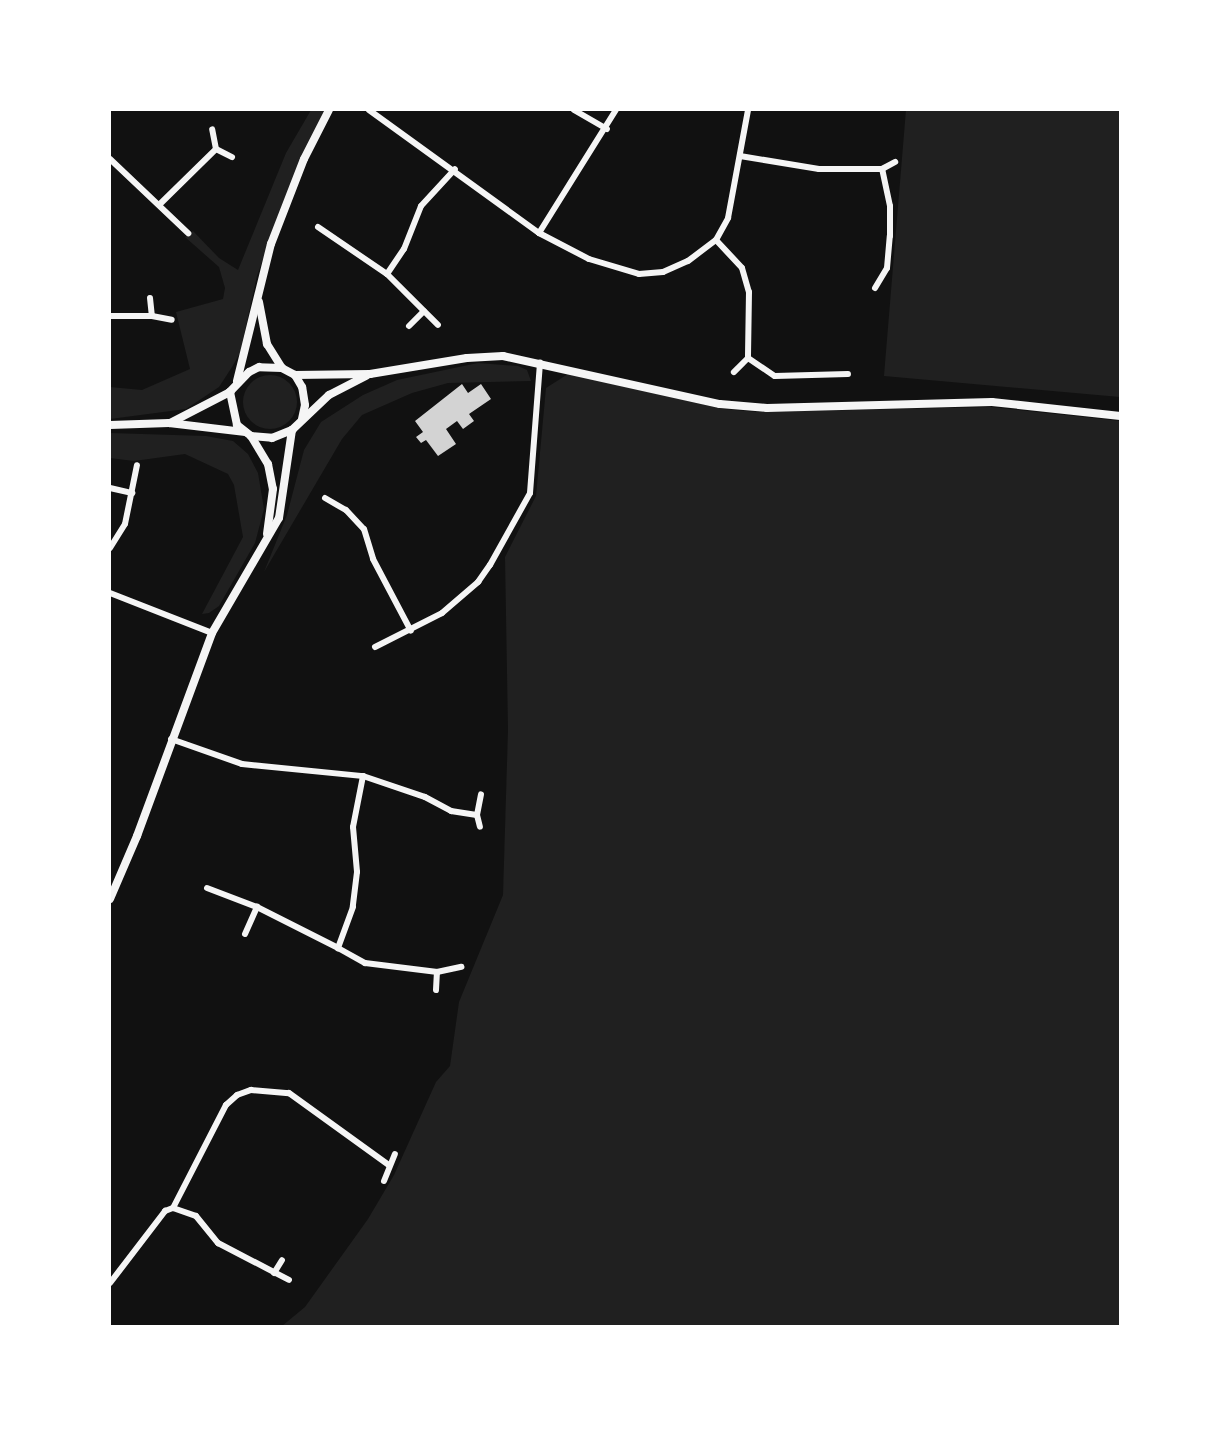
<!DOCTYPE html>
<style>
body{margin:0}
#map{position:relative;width:1230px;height:1436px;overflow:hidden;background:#111;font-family:"Asap Condensed",sans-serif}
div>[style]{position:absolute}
.green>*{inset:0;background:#202020}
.round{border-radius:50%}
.building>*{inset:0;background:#d3d3d3}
.minor>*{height:6px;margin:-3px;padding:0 3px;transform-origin:3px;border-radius:3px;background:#f5f5f5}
.tertiary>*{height:8px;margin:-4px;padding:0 4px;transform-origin:4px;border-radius:4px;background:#f5f5f5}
span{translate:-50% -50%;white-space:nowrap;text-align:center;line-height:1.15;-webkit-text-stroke:6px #fff;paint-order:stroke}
.frame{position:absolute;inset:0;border:111px solid #fff;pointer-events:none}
</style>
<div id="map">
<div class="green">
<div style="clip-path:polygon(311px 110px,324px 110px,283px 202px,257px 276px,240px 353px,232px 367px,219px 387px,186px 409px,110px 419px,110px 387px,142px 390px,190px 369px,176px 312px,223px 299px,225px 288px,219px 267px,185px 237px,193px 231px,219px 258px,238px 270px,286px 153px)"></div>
<div style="clip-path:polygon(906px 110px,1120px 110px,1120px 397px,884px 376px)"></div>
<div style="clip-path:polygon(478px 363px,518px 366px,527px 370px,531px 381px,448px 383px,412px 393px,362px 415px,342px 439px,264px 572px,287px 515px,304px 450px,321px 422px,363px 395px,397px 380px)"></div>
<div style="clip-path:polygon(568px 374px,723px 409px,758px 412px,991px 407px,1120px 421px,1120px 1326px,282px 1326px,305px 1307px,368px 1219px,394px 1175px,436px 1082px,450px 1066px,459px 1002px,503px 895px,508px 730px,505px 557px,536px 496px,546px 388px)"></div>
<div class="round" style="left:243px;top:375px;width:54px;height:54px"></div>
<div style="clip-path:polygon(110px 433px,206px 436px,233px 441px,248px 454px,258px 473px,264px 509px,255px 543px,219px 606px,209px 613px,202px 614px,243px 537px,234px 485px,228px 474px,185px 454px,134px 461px,110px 458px)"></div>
</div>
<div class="building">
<div style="clip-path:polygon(462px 384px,468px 393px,481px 384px,491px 399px,469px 414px,474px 421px,463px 429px,457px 421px,446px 429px,456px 444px,438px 456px,426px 440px,421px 443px,416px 437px,423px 432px,415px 421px)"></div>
</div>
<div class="minor">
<div style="left:369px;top:110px;width:210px;rotate:35.9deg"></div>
<div style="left:539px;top:233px;width:56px;rotate:27.5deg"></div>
<div style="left:589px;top:259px;width:52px;rotate:16.7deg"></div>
<div style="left:639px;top:274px;width:24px;rotate:-5deg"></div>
<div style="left:663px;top:272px;width:27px;rotate:-24deg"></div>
<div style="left:688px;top:261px;width:35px;rotate:-37deg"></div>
<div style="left:716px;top:240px;width:25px;rotate:-61deg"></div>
<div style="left:728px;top:218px;width:110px;rotate:-79.5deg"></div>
<div style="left:574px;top:110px;width:38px;rotate:30deg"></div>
<div style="left:216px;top:149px;width:18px;rotate:27deg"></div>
<div style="left:740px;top:156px;width:80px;rotate:9.3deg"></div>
<div style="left:819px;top:169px;width:63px"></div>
<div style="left:882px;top:169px;width:15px;rotate:-28deg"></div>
<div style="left:110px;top:159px;width:108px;rotate:43.5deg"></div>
<div style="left:160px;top:204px;width:78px;rotate:-44.5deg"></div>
<div style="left:216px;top:149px;width:20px;rotate:-101deg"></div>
<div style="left:318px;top:227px;width:83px;rotate:34.3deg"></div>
<div style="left:387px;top:274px;width:30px;rotate:-56deg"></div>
<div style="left:404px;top:249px;width:46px;rotate:-68.4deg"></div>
<div style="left:421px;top:206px;width:50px;rotate:-47.4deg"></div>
<div style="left:539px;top:233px;width:145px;rotate:-58deg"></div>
<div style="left:716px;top:240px;width:38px;rotate:47deg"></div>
<div style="left:742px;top:268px;width:25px;rotate:74deg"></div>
<div style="left:749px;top:292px;width:66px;rotate:90.9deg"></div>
<div style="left:748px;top:358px;width:20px;rotate:135deg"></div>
<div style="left:387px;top:274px;width:72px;rotate:45deg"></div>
<div style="left:875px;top:288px;width:23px;rotate:-59deg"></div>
<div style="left:887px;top:268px;width:32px;rotate:-85deg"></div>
<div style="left:890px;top:236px;width:30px;rotate:-90deg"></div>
<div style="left:890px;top:206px;width:38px;rotate:-102deg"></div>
<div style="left:150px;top:298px;width:18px;rotate:84deg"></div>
<div style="left:110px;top:316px;width:42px"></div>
<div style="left:152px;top:316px;width:20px;rotate:11deg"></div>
<div style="left:409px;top:326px;width:21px;rotate:-45deg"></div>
<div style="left:748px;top:358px;width:32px;rotate:34deg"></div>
<div style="left:775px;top:376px;width:73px;rotate:-1.6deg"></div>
<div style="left:110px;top:488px;width:23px;rotate:13deg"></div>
<div style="left:325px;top:498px;width:24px;rotate:30deg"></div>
<div style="left:346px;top:510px;width:26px;rotate:47deg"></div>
<div style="left:364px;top:529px;width:31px;rotate:73deg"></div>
<div style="left:373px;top:559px;width:81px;rotate:62.2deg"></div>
<div style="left:110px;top:548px;width:28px;rotate:-58deg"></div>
<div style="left:125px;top:524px;width:60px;rotate:-78.5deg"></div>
<div style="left:110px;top:593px;width:110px;rotate:21.4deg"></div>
<div style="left:375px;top:647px;width:75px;rotate:-26.9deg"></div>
<div style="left:442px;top:613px;width:48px;rotate:-40.7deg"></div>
<div style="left:478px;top:582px;width:21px;rotate:-55deg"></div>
<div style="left:490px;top:565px;width:82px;rotate:-60.9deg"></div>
<div style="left:530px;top:493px;width:131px;rotate:-85.6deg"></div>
<div style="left:171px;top:739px;width:75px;rotate:19.4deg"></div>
<div style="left:242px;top:764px;width:122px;rotate:5.7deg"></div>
<div style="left:363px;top:776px;width:65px;rotate:18.7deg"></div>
<div style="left:425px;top:797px;width:30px;rotate:28deg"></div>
<div style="left:451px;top:811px;width:26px;rotate:9deg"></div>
<div style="left:477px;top:815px;width:21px;rotate:-79deg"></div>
<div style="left:363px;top:776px;width:52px;rotate:101.1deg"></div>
<div style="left:353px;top:827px;width:45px;rotate:84.9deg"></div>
<div style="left:357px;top:872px;width:35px;rotate:97deg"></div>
<div style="left:353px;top:907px;width:44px;rotate:110.1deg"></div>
<div style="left:338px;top:948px;width:31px;rotate:29deg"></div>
<div style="left:365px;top:963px;width:73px;rotate:7.1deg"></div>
<div style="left:437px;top:972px;width:25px;rotate:-12deg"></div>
<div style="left:477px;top:815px;width:12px;rotate:76deg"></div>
<div style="left:207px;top:888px;width:53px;rotate:20.8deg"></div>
<div style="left:257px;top:907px;width:91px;rotate:26.8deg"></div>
<div style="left:245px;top:934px;width:30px;rotate:-66deg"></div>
<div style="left:436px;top:990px;width:18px;rotate:-87deg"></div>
<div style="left:384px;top:1181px;width:29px;rotate:-68deg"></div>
<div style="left:173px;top:1208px;width:24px;rotate:19deg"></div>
<div style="left:196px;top:1216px;width:35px;rotate:51deg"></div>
<div style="left:218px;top:1243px;width:80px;rotate:27.5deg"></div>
<div style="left:274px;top:1273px;width:15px;rotate:-58deg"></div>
<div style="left:110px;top:1283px;width:91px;rotate:-52.6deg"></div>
<div style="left:165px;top:1211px;width:9px;rotate:-21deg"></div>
<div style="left:173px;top:1208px;width:116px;rotate:-62.8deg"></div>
<div style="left:226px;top:1105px;width:15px;rotate:-42deg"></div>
<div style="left:237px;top:1095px;width:15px;rotate:-20deg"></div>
<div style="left:251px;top:1090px;width:38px;rotate:5deg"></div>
<div style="left:289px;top:1093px;width:123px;rotate:35.8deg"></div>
</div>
<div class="tertiary">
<div style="left:259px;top:302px;width:43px;rotate:79.2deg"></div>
<div style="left:267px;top:344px;width:28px;rotate:58deg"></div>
<div style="left:295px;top:375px;width:75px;rotate:-0.8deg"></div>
<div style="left:370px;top:374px;width:98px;rotate:-9.4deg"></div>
<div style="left:467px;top:358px;width:36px;rotate:-3deg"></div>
<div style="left:503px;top:356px;width:222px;rotate:12.5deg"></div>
<div style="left:720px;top:404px;width:47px;rotate:4.9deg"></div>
<div style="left:767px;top:408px;width:225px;rotate:-1.5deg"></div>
<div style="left:992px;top:402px;width:129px;rotate:6.2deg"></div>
<div style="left:237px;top:381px;width:141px;rotate:-76.1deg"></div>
<div style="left:271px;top:244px;width:91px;rotate:-68.8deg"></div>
<div style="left:304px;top:159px;width:55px;rotate:-63deg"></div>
<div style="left:302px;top:419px;width:14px;rotate:-78deg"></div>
<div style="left:305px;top:405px;width:18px;rotate:-99deg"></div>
<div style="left:302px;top:387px;width:14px;rotate:-120deg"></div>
<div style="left:295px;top:375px;width:15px;rotate:-152deg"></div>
<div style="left:282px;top:368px;width:23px;rotate:-178deg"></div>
<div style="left:259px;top:367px;width:11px;rotate:153deg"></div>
<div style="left:249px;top:372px;width:28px;rotate:134deg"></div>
<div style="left:230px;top:392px;width:34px;rotate:78deg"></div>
<div style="left:237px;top:425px;width:18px;rotate:38deg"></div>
<div style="left:251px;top:436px;width:21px;rotate:5deg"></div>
<div style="left:272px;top:438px;width:22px;rotate:-22deg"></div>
<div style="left:292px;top:430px;width:51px;rotate:-43.4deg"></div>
<div style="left:329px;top:395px;width:42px;rotate:-27.2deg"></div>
<div style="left:170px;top:423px;width:68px;rotate:-27.3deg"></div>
<div style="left:110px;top:425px;width:59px;rotate:-1.9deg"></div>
<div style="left:169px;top:423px;width:77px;rotate:6.8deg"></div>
<div style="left:251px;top:436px;width:33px;rotate:59deg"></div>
<div style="left:268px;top:464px;width:25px;rotate:79deg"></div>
<div style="left:273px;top:489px;width:45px;rotate:97.6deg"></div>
<div style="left:110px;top:899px;width:69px;rotate:-66.8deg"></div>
<div style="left:137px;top:836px;width:216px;rotate:-69.7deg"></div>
<div style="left:212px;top:633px;width:133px;rotate:-59.8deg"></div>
<div style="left:279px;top:518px;width:89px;rotate:-81.6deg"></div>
</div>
<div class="frame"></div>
</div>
